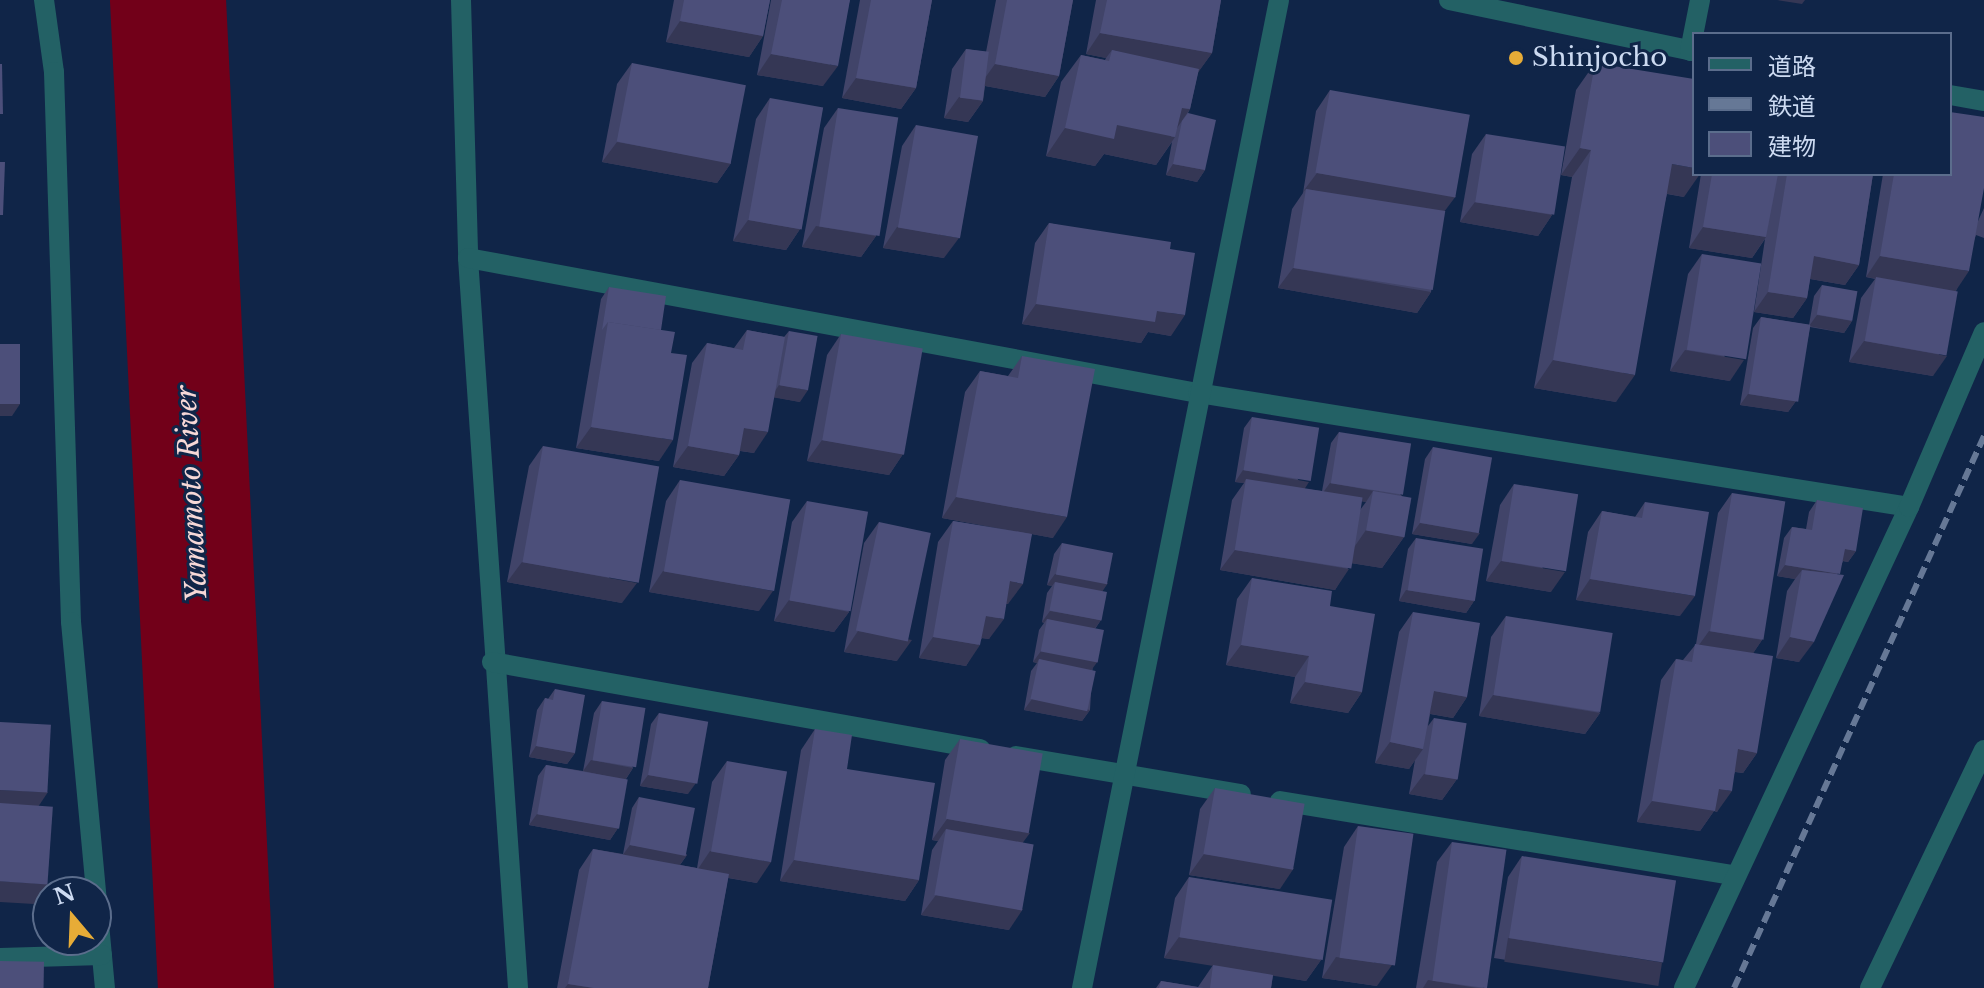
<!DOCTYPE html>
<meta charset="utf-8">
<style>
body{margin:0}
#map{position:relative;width:1984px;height:988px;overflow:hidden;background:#102548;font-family:"Libre Baskerville","Noto Sans JP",serif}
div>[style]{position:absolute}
.river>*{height:116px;margin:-58px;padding:0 58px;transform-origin:58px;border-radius:58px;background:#720019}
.minor>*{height:20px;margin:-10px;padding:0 10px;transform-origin:10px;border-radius:10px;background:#236165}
.rail>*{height:6px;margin-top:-3px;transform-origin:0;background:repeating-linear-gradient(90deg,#667896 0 12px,transparent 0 18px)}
.wall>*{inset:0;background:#414469}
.shaded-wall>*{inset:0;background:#353755;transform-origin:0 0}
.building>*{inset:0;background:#4c4f7a;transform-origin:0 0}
.dots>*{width:22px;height:22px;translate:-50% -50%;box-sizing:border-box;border:4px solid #102548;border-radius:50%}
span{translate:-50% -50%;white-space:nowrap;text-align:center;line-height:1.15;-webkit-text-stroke:6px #102548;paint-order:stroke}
.poi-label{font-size:26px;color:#ccdaf1}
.left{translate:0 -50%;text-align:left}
.water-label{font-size:28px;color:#f7d8d7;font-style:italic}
.legend{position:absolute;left:1692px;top:32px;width:260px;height:144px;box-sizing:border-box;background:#102548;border:2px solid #5b6d8c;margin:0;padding:10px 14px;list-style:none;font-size:24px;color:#ccdaf1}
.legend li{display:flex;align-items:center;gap:16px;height:40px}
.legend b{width:40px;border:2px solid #5b6d8c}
.north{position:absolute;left:32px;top:876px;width:80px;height:80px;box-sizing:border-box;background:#102548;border:2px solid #5b6d8c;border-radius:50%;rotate:341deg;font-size:22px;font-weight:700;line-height:32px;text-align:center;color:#ccdaf1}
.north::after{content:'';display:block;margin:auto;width:28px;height:36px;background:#e7ac37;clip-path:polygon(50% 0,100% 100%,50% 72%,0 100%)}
</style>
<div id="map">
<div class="river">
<div style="left:168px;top:0;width:989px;rotate:87.22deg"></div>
</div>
<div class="minor">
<div style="left:44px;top:0;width:73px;rotate:82.1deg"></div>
<div style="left:54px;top:72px;width:550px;rotate:88.23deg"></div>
<div style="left:71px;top:622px;width:368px;rotate:84.7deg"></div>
<div style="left:461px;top:0;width:258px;rotate:88.4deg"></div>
<div style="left:468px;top:258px;width:732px;rotate:86.08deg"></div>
<div style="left:1449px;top:0;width:250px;rotate:11.8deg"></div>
<div style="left:1690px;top:51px;width:52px;rotate:-78.9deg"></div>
<div style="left:1950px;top:95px;width:35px;rotate:10deg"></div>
<div style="left:468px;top:258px;width:742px;rotate:10.48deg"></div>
<div style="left:1198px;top:393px;width:720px;rotate:9.11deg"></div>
<div style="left:492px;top:662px;width:496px;rotate:10.1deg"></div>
<div style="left:1016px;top:756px;width:228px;rotate:9.6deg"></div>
<div style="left:1280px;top:801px;width:462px;rotate:9.3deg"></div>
<div style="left:0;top:958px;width:102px;rotate:-1.7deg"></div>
<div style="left:1082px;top:988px;width:1007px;rotate:-78.72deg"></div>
<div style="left:1684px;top:988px;width:531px;rotate:-64.93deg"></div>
<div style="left:1909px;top:507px;width:190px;rotate:-66.8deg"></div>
<div style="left:1870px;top:988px;width:264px;rotate:-64.4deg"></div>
</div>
<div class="rail">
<div style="left:1734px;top:988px;width:606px;rotate:-65.63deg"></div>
</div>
<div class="wall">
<div style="clip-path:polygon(674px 0,770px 0,763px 36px,749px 57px,666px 42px)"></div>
<div style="clip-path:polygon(771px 0,850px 0,823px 86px,757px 75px)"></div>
<div style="clip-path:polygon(860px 0,932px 0,916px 88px,901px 109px,842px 98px)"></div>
<div style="clip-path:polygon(996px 0,1073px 0,1059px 76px,1045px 97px,985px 86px,983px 101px,968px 122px,944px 118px,952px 69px,966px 49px,986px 52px)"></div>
<div style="clip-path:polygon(1096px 0,1221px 0,1212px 53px,1198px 72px,1190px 109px,1188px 113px,1205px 170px,1197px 182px,1166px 175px,1172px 142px,1156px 165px,1104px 154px,1095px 166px,1046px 156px,1061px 82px,1081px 55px,1105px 60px,1106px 58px,1086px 54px)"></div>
<div style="clip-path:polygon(632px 63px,731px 163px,717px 183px,602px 162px,617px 84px)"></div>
<div style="clip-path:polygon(1595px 63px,1684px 197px,1667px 194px,1616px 402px,1534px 388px,1572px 177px,1561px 175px,1576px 90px)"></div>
<div style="clip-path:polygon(1330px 90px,1444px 212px,1431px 292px,1417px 313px,1278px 288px,1292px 209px,1303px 193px,1316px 111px)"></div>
<div style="clip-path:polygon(770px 98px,800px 229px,786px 250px,733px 241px,756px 119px)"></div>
<div style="clip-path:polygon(838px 108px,876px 236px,861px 257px,802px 247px,824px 128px)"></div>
<div style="clip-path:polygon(916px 125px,944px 258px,883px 248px,902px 146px)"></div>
<div style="clip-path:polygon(1486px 134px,1552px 215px,1538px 236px,1460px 222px,1472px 154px)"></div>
<div style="clip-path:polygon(1701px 174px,1873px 174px,1859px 265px,1845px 285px,1810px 279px,1807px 298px,1793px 318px,1754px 312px,1765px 239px,1752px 258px,1689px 248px)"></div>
<div style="clip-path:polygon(1883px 174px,1950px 174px,1978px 221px,1984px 208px,1984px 238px,1976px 235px,1956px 291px,1933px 376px,1849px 362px,1861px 298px,1875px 279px,1866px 277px)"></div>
<div style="clip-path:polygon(1049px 223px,1170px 249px,1171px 336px,1148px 332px,1141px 343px,1022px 324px,1035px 243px)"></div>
<div style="clip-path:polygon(1702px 254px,1730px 381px,1670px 371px,1688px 274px)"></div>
<div style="clip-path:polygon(1822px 285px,1852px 321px,1844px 333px,1810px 327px,1796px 401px,1788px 412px,1740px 405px,1753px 328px,1761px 317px,1809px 325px,1814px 296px)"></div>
<div style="clip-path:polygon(609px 287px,661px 330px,671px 353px,659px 461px,576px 448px,601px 299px)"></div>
<div style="clip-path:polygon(747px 330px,784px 337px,789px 331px,800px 402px,774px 397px,754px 453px,740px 451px,739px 455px,724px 476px,673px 467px,692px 363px,707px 343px,734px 348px)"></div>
<div style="clip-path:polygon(841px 334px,903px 454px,889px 475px,807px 461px,827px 355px)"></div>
<div style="clip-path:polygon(1022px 356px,1053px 538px,1032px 534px,1008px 604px,1006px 604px,989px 639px,982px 638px,966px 666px,919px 658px,938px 542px,953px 521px,1014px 531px,942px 518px,965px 392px,980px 371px,1008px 376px)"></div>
<div style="clip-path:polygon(evenodd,1252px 417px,1305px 489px,1322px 491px,1331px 443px,1339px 432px,1402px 496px,1404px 537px,1382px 568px,1351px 563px,1335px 590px,1220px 570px,1232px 500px,1244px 483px,1235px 482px,1244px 428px,1252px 417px,1361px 501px,1366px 502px,1360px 510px,1361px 501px)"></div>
<div style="clip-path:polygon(543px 446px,622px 603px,507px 582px,529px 466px)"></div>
<div style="clip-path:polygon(1433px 447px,1472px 544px,1412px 534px,1425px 459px)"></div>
<div style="clip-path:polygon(680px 480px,759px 611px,649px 592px,666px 501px)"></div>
<div style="clip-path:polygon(1514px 484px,1551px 592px,1486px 581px,1500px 505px)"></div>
<div style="clip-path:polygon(1732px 493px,1762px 640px,1753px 653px,1757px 753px,1743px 773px,1735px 772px,1717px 812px,1714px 811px,1700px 831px,1637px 822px,1661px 680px,1676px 659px,1683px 660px,1696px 644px,1718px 513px)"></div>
<div style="clip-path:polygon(1817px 500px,1856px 551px,1848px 562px,1843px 561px,1799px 662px,1776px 658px,1787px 591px,1795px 579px,1777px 576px,1784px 538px,1792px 527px,1806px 529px,1809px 512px)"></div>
<div style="clip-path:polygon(807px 501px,849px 612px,834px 632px,774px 621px,792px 522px)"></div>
<div style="clip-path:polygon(1645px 502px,1680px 616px,1576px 600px,1588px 532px,1602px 511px,1635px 517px)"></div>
<div style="clip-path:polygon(879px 522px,897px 661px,844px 652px,864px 543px)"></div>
<div style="clip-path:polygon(1416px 538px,1474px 601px,1466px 613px,1399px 601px,1408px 549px)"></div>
<div style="clip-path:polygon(1062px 543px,1102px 591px,1101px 620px,1095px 629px,1090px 710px,1082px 721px,1024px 710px,1031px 671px,1037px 663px,1033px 662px,1039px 630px,1044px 623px,1042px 622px,1047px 593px,1052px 586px,1047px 585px,1054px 554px)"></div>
<div style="clip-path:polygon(1252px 578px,1330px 606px,1362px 692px,1348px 713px,1290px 703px,1295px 677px,1226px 665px,1237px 599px)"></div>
<div style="clip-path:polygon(1413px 612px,1467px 697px,1453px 718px,1430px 714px,1428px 726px,1434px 718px,1457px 779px,1442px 800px,1409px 794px,1415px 760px,1409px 769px,1375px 763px,1399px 632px)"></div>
<div style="clip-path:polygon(1506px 616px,1600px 713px,1585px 734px,1479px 716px,1491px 637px)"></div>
<div style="clip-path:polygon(555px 689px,575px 753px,567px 764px,529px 757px,537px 710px,545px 698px,548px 699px)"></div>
<div style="clip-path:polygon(602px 701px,633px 768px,626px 779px,618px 828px,610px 840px,529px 825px,538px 776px,546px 765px,583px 771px,594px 713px)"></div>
<div style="clip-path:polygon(659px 713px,688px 794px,640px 786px,651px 724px)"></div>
<div style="clip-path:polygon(815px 729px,847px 769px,919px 880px,905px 901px,780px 881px,801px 750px)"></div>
<div style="clip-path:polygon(960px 739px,1023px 842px,1009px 930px,921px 915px,932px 850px,938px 841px,932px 840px,945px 760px)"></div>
<div style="clip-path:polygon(727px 761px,757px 883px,728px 878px,708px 988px,557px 988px,579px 870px,593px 849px,623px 854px,632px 808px,639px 797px,687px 855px,680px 865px,697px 868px,712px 782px)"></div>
<div style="clip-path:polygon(1215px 788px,1280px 889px,1189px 875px,1200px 809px)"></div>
<div style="clip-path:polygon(1358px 826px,1377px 986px,1322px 978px,1344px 847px)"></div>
<div style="clip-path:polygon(1452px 842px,1483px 988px,1416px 988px,1437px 862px)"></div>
<div style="clip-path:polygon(1522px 856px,1647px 983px,1494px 958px,1508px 877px)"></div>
<div style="clip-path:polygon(1189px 877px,1321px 960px,1306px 981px,1273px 975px,1271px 988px,1156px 988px,1161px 981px,1198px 987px,1213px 965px,1164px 958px,1175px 898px)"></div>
</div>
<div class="shaded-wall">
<div style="clip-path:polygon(1777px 0,1805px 0,1802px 4px)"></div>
<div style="clip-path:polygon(680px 21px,763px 36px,749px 57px,666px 42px)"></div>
<div style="clip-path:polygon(1100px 33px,1212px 53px,1197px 74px,1112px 50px,1106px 58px,1086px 54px)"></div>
<div style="clip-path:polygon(771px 54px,838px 66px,823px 86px,757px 75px)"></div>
<div style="clip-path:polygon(995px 64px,1059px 76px,1045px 97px,980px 85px)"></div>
<div style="clip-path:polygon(856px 78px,916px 88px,901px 109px,842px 98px)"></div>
<div style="clip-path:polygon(959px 97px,983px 101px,968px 122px,944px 118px)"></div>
<div style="clip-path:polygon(1182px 108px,1190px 109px,1171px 137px,1175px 137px,1156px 165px,1104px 154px,1095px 166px,1046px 156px,1065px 128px,1117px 125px)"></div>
<div style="clip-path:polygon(617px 142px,731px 163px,717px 183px,602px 162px)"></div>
<div style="clip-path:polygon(1580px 148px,1591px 150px,1572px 177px,1561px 175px)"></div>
<div style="clip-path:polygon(1173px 164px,1205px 170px,1197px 182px,1166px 175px)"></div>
<div style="clip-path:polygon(1672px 164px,1694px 168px,1694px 174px,1700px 174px,1684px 197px,1653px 191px)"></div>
<div style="clip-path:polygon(1317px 173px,1456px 196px,1441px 216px,1306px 189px,1302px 193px)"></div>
<div style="clip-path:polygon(1475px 202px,1552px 215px,1538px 236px,1460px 222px)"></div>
<div style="clip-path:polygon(748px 220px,800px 229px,786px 250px,733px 241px)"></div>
<div style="clip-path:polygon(816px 226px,876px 236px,861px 257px,802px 247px)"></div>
<div style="clip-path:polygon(897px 227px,959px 238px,944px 258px,883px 248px)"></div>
<div style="clip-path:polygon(1703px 227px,1766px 237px,1752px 258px,1689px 248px)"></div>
<div style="clip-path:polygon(1814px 256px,1859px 265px,1845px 285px,1799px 277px)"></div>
<div style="clip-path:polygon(1880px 256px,1969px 271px,1955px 292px,1866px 277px)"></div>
<div style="clip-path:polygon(1293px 268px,1431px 292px,1417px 313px,1278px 288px)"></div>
<div style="clip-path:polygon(1768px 292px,1807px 298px,1793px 318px,1754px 312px)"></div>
<div style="clip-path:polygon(1036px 304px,1157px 311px,1185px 315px,1171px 336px,1148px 332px,1141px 343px,1022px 324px)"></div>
<div style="clip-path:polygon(1817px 315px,1852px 321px,1844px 333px,1809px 326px)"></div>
<div style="clip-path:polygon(1864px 341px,1947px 356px,1933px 376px,1849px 362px)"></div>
<div style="clip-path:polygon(1685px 350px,1744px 360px,1730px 381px,1670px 371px)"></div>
<div style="clip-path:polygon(1553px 360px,1635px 375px,1616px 402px,1534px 388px)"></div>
<div style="clip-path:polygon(779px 385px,808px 390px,800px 402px,771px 397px)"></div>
<div style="clip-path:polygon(1748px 394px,1796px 401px,1788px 412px,1740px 405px)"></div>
<div style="clip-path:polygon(0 404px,20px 404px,12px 416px,0 416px)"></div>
<div style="clip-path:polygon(591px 427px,673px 440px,659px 461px,576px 448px)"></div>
<div style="clip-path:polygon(744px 428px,768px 432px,754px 453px,729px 449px)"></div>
<div style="clip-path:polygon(822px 440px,903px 454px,889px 475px,807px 461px)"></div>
<div style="clip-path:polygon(688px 446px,739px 455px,724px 476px,673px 467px)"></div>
<div style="clip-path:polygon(1243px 470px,1309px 482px,1302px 493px,1246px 479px,1244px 483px,1235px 482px)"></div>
<div style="clip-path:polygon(1330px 483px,1402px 496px,1373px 491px,1366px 502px,1322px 494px)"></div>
<div style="clip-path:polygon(956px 497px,1067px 517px,1053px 538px,942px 518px)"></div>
<div style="clip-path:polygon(1420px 523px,1480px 533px,1472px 544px,1412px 534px)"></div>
<div style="clip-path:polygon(1366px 530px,1404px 537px,1382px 568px,1344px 562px)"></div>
<div style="clip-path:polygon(1845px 549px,1856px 551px,1848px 562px,1837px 560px)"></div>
<div style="clip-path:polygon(1235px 550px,1349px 569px,1335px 590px,1220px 570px)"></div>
<div style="clip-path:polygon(1501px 561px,1565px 572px,1551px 592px,1486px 581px)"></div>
<div style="clip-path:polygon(522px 562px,637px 583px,622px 603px,507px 582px)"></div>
<div style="clip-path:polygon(1785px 565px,1840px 574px,1802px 570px,1795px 579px,1777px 576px)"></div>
<div style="clip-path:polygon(663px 571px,773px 591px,759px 611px,649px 592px)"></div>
<div style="clip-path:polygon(1055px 574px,1108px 583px,1100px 595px,1055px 582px,1052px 586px,1047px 585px)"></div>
<div style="clip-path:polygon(1590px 579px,1695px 596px,1680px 616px,1576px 600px)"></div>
<div style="clip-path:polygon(1010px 581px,1023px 584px,1008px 604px,995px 602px)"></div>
<div style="clip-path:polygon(1406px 590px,1474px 601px,1466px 613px,1399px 601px)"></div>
<div style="clip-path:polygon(789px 600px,849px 612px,834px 632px,774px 621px)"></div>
<div style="clip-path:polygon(1050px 611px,1101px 620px,1093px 631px,1047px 619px,1044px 623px,1042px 622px)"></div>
<div style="clip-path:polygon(986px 616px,1004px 619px,989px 639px,971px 637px)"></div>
<div style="clip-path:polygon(858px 631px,912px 640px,897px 661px,844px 652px)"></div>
<div style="clip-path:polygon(1709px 631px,1762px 640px,1748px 661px,1694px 652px)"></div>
<div style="clip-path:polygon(933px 637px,980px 645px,966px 666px,919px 658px)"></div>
<div style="clip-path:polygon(1790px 637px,1814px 642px,1799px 662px,1776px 658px)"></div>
<div style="clip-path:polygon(1241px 645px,1309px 656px,1295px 677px,1226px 665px)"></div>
<div style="clip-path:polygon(1041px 651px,1098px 661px,1090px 672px,1039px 659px,1037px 663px,1033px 662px)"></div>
<div style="clip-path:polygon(1305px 682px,1362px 692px,1348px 713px,1290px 703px)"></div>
<div style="clip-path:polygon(1434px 691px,1467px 697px,1453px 718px,1420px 712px)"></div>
<div style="clip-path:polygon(1493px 695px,1600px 713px,1585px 734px,1479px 716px)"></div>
<div style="clip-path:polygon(1032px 699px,1090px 710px,1082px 721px,1024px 710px)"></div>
<div style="clip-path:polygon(1390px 742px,1423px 749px,1409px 769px,1375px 763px)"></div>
<div style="clip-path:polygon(536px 746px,575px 753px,567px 764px,529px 757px)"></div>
<div style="clip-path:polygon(1738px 749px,1757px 753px,1743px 773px,1724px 770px)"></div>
<div style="clip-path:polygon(591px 760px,633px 768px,625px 780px,583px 771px)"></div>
<div style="clip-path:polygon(1424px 774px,1457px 779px,1442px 800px,1409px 794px)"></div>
<div style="clip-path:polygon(648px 775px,696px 783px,688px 794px,640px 786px)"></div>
<div style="clip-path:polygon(1719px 789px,1732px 791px,1717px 812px,1714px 811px,1700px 831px,1637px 822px,1652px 801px)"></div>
<div style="clip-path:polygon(0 790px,48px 792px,34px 813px,0 812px)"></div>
<div style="clip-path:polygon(537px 814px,618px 828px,610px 840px,529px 825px)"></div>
<div style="clip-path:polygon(947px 819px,1030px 833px,1015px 853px,946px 829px,938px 841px,932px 840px)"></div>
<div style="clip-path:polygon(630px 845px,687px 855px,679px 866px,622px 856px)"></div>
<div style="clip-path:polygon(710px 851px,771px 862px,757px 883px,696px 872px)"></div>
<div style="clip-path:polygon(1204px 854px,1294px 868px,1280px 889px,1189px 875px)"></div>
<div style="clip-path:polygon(794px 860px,919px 880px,905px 901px,780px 881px)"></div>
<div style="clip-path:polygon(0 881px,48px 884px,34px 904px,0 902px)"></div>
<div style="clip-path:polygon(936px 895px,1023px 909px,1009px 930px,921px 915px)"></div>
<div style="clip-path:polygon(1179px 937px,1321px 960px,1306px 981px,1164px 958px)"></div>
<div style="left:1508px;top:938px;width:156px;height:24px;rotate:9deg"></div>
<div style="clip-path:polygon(1336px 957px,1392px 965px,1377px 986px,1322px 978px)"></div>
<div style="clip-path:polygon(1428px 980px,1477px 988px,1423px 988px)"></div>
<div style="clip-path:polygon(568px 984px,594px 988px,565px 988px)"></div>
</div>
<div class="building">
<div style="clip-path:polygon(684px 0,770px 0,763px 36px,680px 21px)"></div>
<div style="clip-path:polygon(782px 0,850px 0,838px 66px,771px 54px)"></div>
<div style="clip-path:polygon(871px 0,932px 0,916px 88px,856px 78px)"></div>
<div style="clip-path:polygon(1007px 0,1073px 0,1059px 76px,995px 64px)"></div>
<div style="clip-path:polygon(1107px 0,1221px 0,1212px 53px,1100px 33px)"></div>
<div style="left:966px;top:49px;width:23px;height:49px;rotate:7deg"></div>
<div style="clip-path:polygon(1112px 50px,1199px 69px,1190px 109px,1182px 108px,1175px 137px,1117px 125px,1114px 139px,1065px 128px,1081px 55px,1109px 61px)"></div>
<div style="left:632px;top:63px;width:116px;height:80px;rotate:11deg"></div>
<div style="clip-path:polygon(1595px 63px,1694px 79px,1694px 168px,1672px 164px,1635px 375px,1553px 360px,1591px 150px,1580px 148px)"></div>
<div style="clip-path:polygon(0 64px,2px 64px,3px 114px,0 114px)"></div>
<div style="left:1330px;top:90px;width:142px;height:84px;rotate:10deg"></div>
<div style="left:770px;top:98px;width:54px;height:124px;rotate:10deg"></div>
<div style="left:838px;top:108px;width:61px;height:120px;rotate:9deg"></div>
<div style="clip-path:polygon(1950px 112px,1984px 117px,1984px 188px,1969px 271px,1880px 256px,1894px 174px,1950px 174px)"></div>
<div style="clip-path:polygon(1188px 113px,1216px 120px,1205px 170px,1173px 164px,1182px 121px)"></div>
<div style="left:916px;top:125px;width:63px;height:104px;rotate:10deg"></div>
<div style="left:1486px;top:134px;width:80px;height:69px;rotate:9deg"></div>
<div style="clip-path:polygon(0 162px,5px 162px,3px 215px,0 215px)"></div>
<div style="clip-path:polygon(1712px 174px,1778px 174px,1766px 237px,1703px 227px)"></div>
<div style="clip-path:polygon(1787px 174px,1873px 174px,1859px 265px,1814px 256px,1807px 298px,1768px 292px)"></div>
<div style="left:1306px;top:189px;width:141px;height:80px;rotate:9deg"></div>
<div style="clip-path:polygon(1049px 223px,1171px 242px,1170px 249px,1195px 253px,1185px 315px,1157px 311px,1155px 322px,1036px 304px)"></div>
<div style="left:1702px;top:254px;width:60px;height:97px;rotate:9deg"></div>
<div style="left:1876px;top:277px;width:83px;height:65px;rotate:10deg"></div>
<div style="left:1822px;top:285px;width:36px;height:30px;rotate:10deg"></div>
<div style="clip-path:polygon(609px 287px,666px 296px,661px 330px,608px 322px,602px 330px)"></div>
<div style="left:1761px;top:317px;width:50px;height:78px;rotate:9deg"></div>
<div style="clip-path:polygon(608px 322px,675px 332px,671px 353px,687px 355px,673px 440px,591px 427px)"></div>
<div style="clip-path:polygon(747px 330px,785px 337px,768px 432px,744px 428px,739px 455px,688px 446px,707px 343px,743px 350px)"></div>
<div style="left:789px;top:331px;width:29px;height:55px;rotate:10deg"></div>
<div style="left:841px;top:334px;width:83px;height:108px;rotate:10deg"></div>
<div style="left:0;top:344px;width:20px;height:60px"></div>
<div style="clip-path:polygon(1022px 356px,1095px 369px,1067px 517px,956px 497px,980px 371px,1018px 378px)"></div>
<div style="left:1252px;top:417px;width:68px;height:54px;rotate:9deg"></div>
<div style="left:1339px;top:432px;width:73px;height:52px;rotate:9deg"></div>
<div style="left:543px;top:446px;width:118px;height:118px;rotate:10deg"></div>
<div style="left:1433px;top:447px;width:60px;height:77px;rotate:10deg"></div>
<div style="left:1246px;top:479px;width:118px;height:72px;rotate:9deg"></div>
<div style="left:680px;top:480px;width:112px;height:93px;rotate:10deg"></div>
<div style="left:1514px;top:484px;width:65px;height:78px;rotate:9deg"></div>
<div style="left:1373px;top:491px;width:39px;height:40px;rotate:10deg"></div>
<div style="left:1732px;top:493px;width:54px;height:140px;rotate:9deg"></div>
<div style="clip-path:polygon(1817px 500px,1863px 508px,1856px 551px,1845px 549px,1840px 574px,1785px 565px,1792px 527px,1812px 530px)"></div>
<div style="left:807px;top:501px;width:62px;height:101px;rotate:10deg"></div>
<div style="clip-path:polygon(1645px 502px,1709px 512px,1695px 596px,1590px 579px,1602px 511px,1642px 518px)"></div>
<div style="clip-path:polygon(953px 521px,1032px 534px,1023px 584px,1010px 581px,1004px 619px,986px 616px,980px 645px,933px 637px)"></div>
<div style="left:879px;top:522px;width:53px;height:111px;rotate:12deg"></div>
<div style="left:1416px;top:538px;width:68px;height:53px;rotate:9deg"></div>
<div style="left:1062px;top:543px;width:52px;height:32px;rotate:11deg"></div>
<div style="clip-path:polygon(1802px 570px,1844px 575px,1814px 642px,1790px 637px)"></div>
<div style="clip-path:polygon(1252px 578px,1332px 591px,1330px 606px,1375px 614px,1362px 692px,1305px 682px,1309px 656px,1241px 645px)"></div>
<div style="left:1055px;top:582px;width:53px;height:29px;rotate:11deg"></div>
<div style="clip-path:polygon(1413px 612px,1480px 623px,1467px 697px,1434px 691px,1423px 749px,1390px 742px)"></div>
<div style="left:1506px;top:616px;width:108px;height:80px;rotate:9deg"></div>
<div style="left:1047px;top:619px;width:58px;height:33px;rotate:11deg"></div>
<div style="clip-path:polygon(1695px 644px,1773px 656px,1757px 753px,1738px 749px,1732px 791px,1719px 789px,1715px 811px,1652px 801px,1676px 659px,1692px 662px)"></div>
<div style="left:1039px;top:659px;width:58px;height:41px;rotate:12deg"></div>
<div style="clip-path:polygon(555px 689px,585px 695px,575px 753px,536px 746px,545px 698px,553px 700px)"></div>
<div style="left:602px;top:701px;width:44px;height:60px;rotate:9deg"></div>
<div style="left:659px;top:713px;width:50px;height:63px;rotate:10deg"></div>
<div style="left:1434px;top:718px;width:33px;height:57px;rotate:9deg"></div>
<div style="left:0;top:722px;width:51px;height:68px;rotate:3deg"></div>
<div style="clip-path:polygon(815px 729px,852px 735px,847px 769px,935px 783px,919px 880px,794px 860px)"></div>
<div style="left:960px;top:739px;width:84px;height:81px;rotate:10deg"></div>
<div style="left:727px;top:761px;width:61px;height:92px;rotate:10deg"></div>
<div style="left:546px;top:765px;width:83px;height:50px;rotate:10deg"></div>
<div style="left:1215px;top:788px;width:91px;height:67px;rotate:10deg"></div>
<div style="left:639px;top:797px;width:57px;height:49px;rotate:11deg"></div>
<div style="left:0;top:803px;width:53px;height:78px;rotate:4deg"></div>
<div style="left:1358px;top:826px;width:56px;height:133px;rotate:8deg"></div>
<div style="left:946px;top:829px;width:89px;height:67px;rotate:10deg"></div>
<div style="left:1452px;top:842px;width:55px;height:140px;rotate:8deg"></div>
<div style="clip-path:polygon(593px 849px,729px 874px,708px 988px,594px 988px,568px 984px)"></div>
<div style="left:1522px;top:856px;width:156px;height:83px;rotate:9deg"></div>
<div style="left:1189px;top:877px;width:145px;height:61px;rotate:9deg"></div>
<div style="left:0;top:961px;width:44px;height:27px;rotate:1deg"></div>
<div style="clip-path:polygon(1213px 965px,1273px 975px,1271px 988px,1210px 988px)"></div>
<div style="clip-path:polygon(1161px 981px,1204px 988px,1159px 988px)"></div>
</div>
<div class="dots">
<div style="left:1516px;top:58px;background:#e7ac37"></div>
</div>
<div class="poi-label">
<span class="left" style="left:1532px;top:58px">Shinjocho</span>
</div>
<div class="water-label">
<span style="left:192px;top:494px;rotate:-93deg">Yamamoto River</span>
</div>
<ul class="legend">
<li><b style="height:10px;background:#236165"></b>道路</li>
<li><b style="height:10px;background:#667896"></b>鉄道</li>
<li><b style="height:22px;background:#4c4f7a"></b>建物</li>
</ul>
<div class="north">N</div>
</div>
